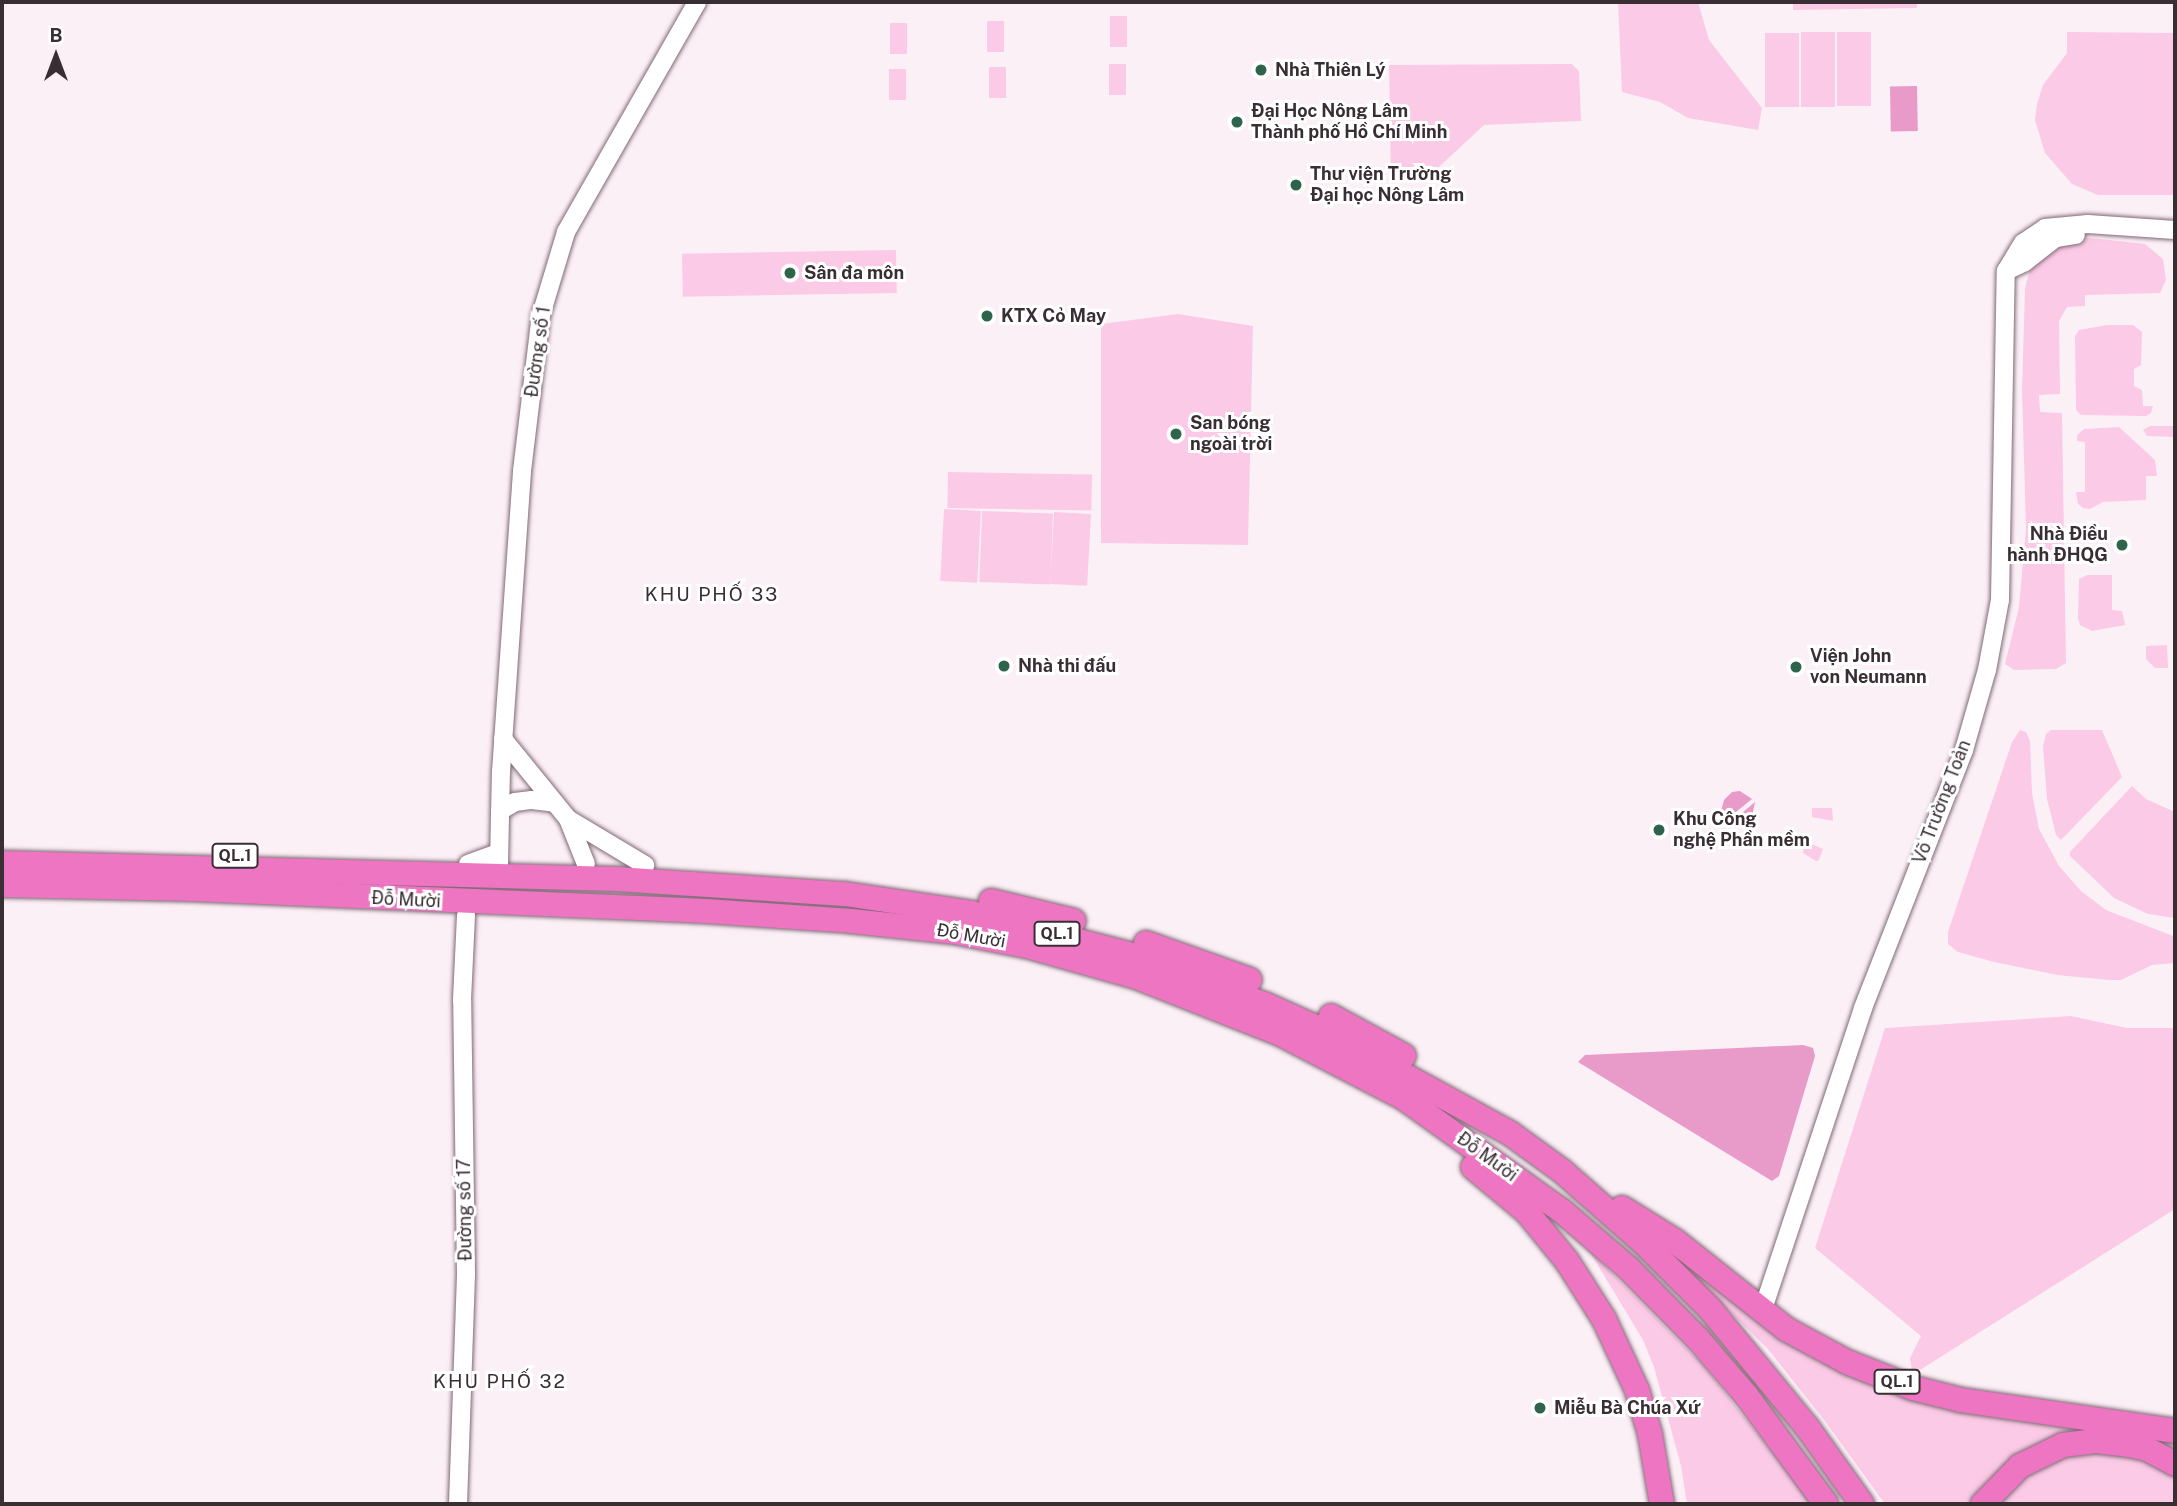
<!DOCTYPE html>
<meta charset="utf-8">
<style>
body{margin:0}
#map{position:relative;width:2177px;height:1506px;overflow:hidden;background:#fcf0f7;font-family:"Public Sans",sans-serif}
div>[style]{position:absolute}
.green>*{inset:0;background:#fbcae6;transform-origin:0 0}
.water>*{inset:0;background:#e89ac8;transform-origin:0 0}
.roads{filter:drop-shadow(0 0 2px #816976) drop-shadow(0 0 2px #816976)}
.minor>*{height:18px;margin:-9px;padding:0 9px;transform-origin:9px;border-radius:9px;background:#fff}
.highway>*{height:24px;margin:-12px;padding:0 12px;transform-origin:12px;border-radius:12px;background:#ed75c1}
.dots>*{width:19px;height:19px;translate:-50% -50%;box-sizing:border-box;border:4px solid #fff;border-radius:50%}
span{translate:-50% -50%;white-space:nowrap;text-align:center;line-height:1.15;-webkit-text-stroke:6px #fff;paint-order:stroke}
.shield-label span{padding:2px 5px;background:#fff;border:2px solid;border-radius:5px;-webkit-text-stroke-width:0}
.shield-label{font-size:16px;color:#392e34;font-weight:700}
.poi-label{font-size:18px;color:#392e34;font-weight:700}
.left{translate:0 -50%;text-align:left}
.right{translate:-100% -50%;text-align:right}
.street-label{font-size:18px;color:#392e34}
.neighbourhood-label{font-size:19px;color:#392e34;letter-spacing:2px}
.frame{position:absolute;inset:0;border:4px solid #392e34;pointer-events:none}
.north{position:absolute;left:21px;top:21px;width:70px;height:70px;-webkit-text-stroke:5px #fff;paint-order:stroke;rotate:0deg;font-size:19px;font-weight:700;line-height:28px;text-align:center;color:#392e34}
.north::after{content:'';display:block;margin:auto;width:24px;height:32px;background:#392e34;clip-path:polygon(50% 0,100% 100%,50% 72%,0 100%)}
</style>
<div id="map">
<div class="green">
<div style="clip-path:polygon(1618px 2px,1698px 2px,1709px 40px,1762px 108px,1758px 130px,1688px 118px,1660px 102px,1622px 92px)"></div>
<div style="clip-path:polygon(1793px 2px,1917px 2px,1917px 8px,1793px 10px)"></div>
<div style="left:1110px;top:16px;width:17px;height:31px"></div>
<div style="left:987px;top:21px;width:17px;height:31px"></div>
<div style="left:890px;top:23px;width:17px;height:31px"></div>
<div style="left:1801px;top:32px;width:34px;height:75px"></div>
<div style="left:1837px;top:32px;width:34px;height:74px"></div>
<div style="clip-path:polygon(2067px 32px,2175px 33px,2175px 195px,2098px 195px,2072px 184px,2045px 153px,2035px 120px,2037px 104px,2043px 85px,2067px 53px)"></div>
<div style="left:1765px;top:33px;width:34px;height:74px"></div>
<div style="left:1109px;top:64px;width:17px;height:31px"></div>
<div style="clip-path:polygon(1572px 64px,1579px 71px,1581px 121px,1484px 125px,1426px 179px,1391px 176px,1389px 65px)"></div>
<div style="left:989px;top:67px;width:17px;height:31px"></div>
<div style="left:889px;top:69px;width:17px;height:31px"></div>
<div style="clip-path:polygon(2082px 237px,2145px 244px,2163px 259px,2166px 280px,2160px 293px,2085px 295px,2085px 306px,2067px 307px,2059px 321px,2060px 394px,2039px 395px,2040px 412px,2062px 413px,2066px 663px,2056px 669px,2014px 670px,2005px 664px,2019px 607px,2026px 529px,2022px 390px,2025px 288px,2030px 269px,2042px 255px,2063px 242px)"></div>
<div style="left:896px;top:250px;width:43px;height:214px;rotate:89deg"></div>
<div style="clip-path:polygon(1178px 314px,1253px 326px,1248px 545px,1101px 543px,1101px 324px)"></div>
<div style="clip-path:polygon(2133px 325px,2142px 332px,2141px 365px,2134px 369px,2134px 386px,2142px 390px,2143px 406px,2153px 406px,2151px 413px,2146px 416px,2081px 415px,2076px 410px,2075px 336px,2079px 330px,2107px 325px)"></div>
<div style="clip-path:polygon(2150px 426px,2175px 426px,2175px 437px,2147px 436px,2143px 430px)"></div>
<div style="clip-path:polygon(2119px 427px,2155px 460px,2157px 476px,2146px 476px,2146px 500px,2103px 502px,2090px 509px,2083px 508px,2078px 504px,2076px 492px,2085px 492px,2085px 442px,2077px 441px,2077px 435px,2084px 429px)"></div>
<div style="left:948px;top:472px;width:144px;height:36px;rotate:1deg"></div>
<div style="left:944px;top:509px;width:37px;height:72px;rotate:3deg"></div>
<div style="left:982px;top:511px;width:71px;height:71px;rotate:2deg"></div>
<div style="left:1054px;top:512px;width:37px;height:72px;rotate:3deg"></div>
<div style="clip-path:polygon(2087px 575px,2112px 575px,2112px 610px,2122px 611px,2125px 625px,2092px 631px,2080px 625px,2078px 618px,2079px 579px)"></div>
<div style="clip-path:polygon(2167px 645px,2168px 668px,2155px 668px,2146px 659px,2146px 646px)"></div>
<div style="clip-path:polygon(2020px 730px,2026px 732px,2030px 741px,2032px 793px,2039px 829px,2059px 866px,2081px 891px,2106px 910px,2173px 936px,2175px 963px,2152px 965px,2121px 980px,2109px 980px,2057px 975px,1994px 962px,1958px 952px,1948px 944px,1948px 932px,2012px 742px)"></div>
<div style="clip-path:polygon(2051px 730px,2102px 730px,2122px 777px,2061px 840px,2056px 835px,2047px 799px,2043px 746px,2046px 734px)"></div>
<div style="clip-path:polygon(2132px 786px,2146px 799px,2175px 812px,2175px 918px,2148px 914px,2114px 898px,2070px 856px,2070px 852px)"></div>
<div style="clip-path:polygon(1812px 808px,1832px 808px,1833px 821px,1812px 817px)"></div>
<div style="clip-path:polygon(1804px 841px,1823px 849px,1819px 860px,1816px 861px,1803px 853px)"></div>
<div style="clip-path:polygon(2071px 1016px,2127px 1028px,2175px 1028px,2175px 1209px,1920px 1370px,1912px 1371px,1910px 1358px,1921px 1336px,1815px 1248px,1885px 1028px)"></div>
<div style="clip-path:polygon(1661px 1245px,1820px 1356px,2175px 1439px,2175px 1454px,2097px 1435px,1974px 1504px,1885px 1504px,1825px 1421px,1767px 1348px)"></div>
<div style="clip-path:polygon(1588px 1249px,1705px 1367px,1813px 1504px,1687px 1504px,1681px 1466px,1654px 1367px,1643px 1340px)"></div>
<div style="clip-path:polygon(2107px 1452px,2151px 1462px,2175px 1475px,2175px 1504px,1992px 1504px,2007px 1487px,2068px 1454px)"></div>
</div>
<div class="water">
<div style="left:1917px;top:86px;width:45px;height:27px;rotate:89deg"></div>
<div style="clip-path:polygon(1740px 791px,1752px 799px,1726px 820px,1721px 811px,1724px 800px,1732px 792px)"></div>
<div style="clip-path:polygon(1755px 802px,1751px 822px,1740px 826px,1730px 823px)"></div>
<div style="clip-path:polygon(1803px 1045px,1813px 1048px,1815px 1056px,1779px 1176px,1772px 1181px,1578px 1062px,1585px 1055px)"></div>
</div>
<div class="roads">
<div class="minor">
<div style="left:2006px;top:271px;width:21px;rotate:-25deg"></div>
<div style="left:2025px;top:262px;width:39px;rotate:-38deg"></div>
<div style="left:2056px;top:238px;width:20px;rotate:-9deg"></div>
<div style="left:503px;top:739px;width:103px;rotate:50.9deg"></div>
<div style="left:568px;top:819px;width:48px;rotate:68.2deg"></div>
<div style="left:500px;top:811px;width:17px;rotate:-31deg"></div>
<div style="left:515px;top:802px;width:17px;rotate:-7deg"></div>
<div style="left:532px;top:800px;width:23px;rotate:7deg"></div>
<div style="left:568px;top:819px;width:90px;rotate:30.9deg"></div>
<div style="left:468px;top:864px;width:32px;rotate:-20deg"></div>
<div style="left:499px;top:864px;width:92px;rotate:-88.8deg"></div>
<div style="left:501px;top:772px;width:302px;rotate:-86deg"></div>
<div style="left:522px;top:471px;width:157px;rotate:-83.1deg"></div>
<div style="left:541px;top:315px;width:87px;rotate:-73.2deg"></div>
<div style="left:566px;top:232px;width:265px;rotate:-60.3deg"></div>
<div style="left:1762px;top:1312px;width:320px;rotate:-71.6deg"></div>
<div style="left:1863px;top:1008px;width:277px;rotate:-68.6deg"></div>
<div style="left:1964px;top:750px;width:83px;rotate:-74deg"></div>
<div style="left:1987px;top:670px;width:71px;rotate:-79.5deg"></div>
<div style="left:2000px;top:600px;width:329px;rotate:-89deg"></div>
<div style="left:2006px;top:271px;width:33px;rotate:-59deg"></div>
<div style="left:2023px;top:243px;width:27px;rotate:-34deg"></div>
<div style="left:2045px;top:228px;width:43px;rotate:-5.3deg"></div>
<div style="left:2088px;top:224px;width:87px;rotate:3.9deg"></div>
<div style="left:458px;top:1504px;width:230px;rotate:-88deg"></div>
<div style="left:466px;top:1274px;width:274px;rotate:-90.8deg"></div>
<div style="left:462px;top:1000px;width:85px;rotate:-87.3deg"></div>
</div>
<div class="highway">
<div style="left:2px;top:863px;width:615px;rotate:1.49deg"></div>
<div style="left:617px;top:879px;width:228px;rotate:3.8deg"></div>
<div style="left:845px;top:894px;width:128px;rotate:8.5deg"></div>
<div style="left:972px;top:913px;width:165px;rotate:14.7deg"></div>
<div style="left:1132px;top:955px;width:141px;rotate:20.4deg"></div>
<div style="left:1264px;top:1004px;width:66px;rotate:24.2deg"></div>
<div style="left:1324px;top:1031px;width:213px;rotate:28.8deg"></div>
<div style="left:1511px;top:1134px;width:63px;rotate:36deg"></div>
<div style="left:1562px;top:1171px;width:109px;rotate:41.3deg"></div>
<div style="left:1644px;top:1243px;width:93px;rotate:45deg"></div>
<div style="left:1710px;top:1309px;width:153px;rotate:50.6deg"></div>
<div style="left:1807px;top:1427px;width:95px;rotate:54.5deg"></div>
<div style="left:2px;top:885px;width:190px;rotate:1.2deg"></div>
<div style="left:192px;top:889px;width:514px;rotate:2.45deg"></div>
<div style="left:706px;top:911px;width:145px;rotate:3.9deg"></div>
<div style="left:851px;top:921px;width:105px;rotate:6deg"></div>
<div style="left:955px;top:932px;width:73px;rotate:11deg"></div>
<div style="left:1027px;top:946px;width:114px;rotate:15.7deg"></div>
<div style="left:1137px;top:977px;width:155px;rotate:21.6deg"></div>
<div style="left:1281px;top:1034px;width:139px;rotate:27.5deg"></div>
<div style="left:1404px;top:1098px;width:194px;rotate:35.6deg"></div>
<div style="left:1562px;top:1211px;width:87px;rotate:40.8deg"></div>
<div style="left:1628px;top:1268px;width:100px;rotate:45.4deg"></div>
<div style="left:1698px;top:1339px;width:74px;rotate:49.4deg"></div>
<div style="left:1746px;top:1395px;width:135px;rotate:53.7deg"></div>
<div style="left:991px;top:901px;width:85px;rotate:13.5deg"></div>
<div style="left:1146px;top:943px;width:110px;rotate:19.6deg"></div>
<div style="left:1331px;top:1016px;width:83px;rotate:28.7deg"></div>
<div style="left:1473px;top:1167px;width:70px;rotate:39.8deg"></div>
<div style="left:1527px;top:1212px;width:63px;rotate:50.8deg"></div>
<div style="left:1567px;top:1261px;width:69px;rotate:57.5deg"></div>
<div style="left:1604px;top:1319px;width:78px;rotate:65.1deg"></div>
<div style="left:1637px;top:1390px;width:46px;rotate:73.5deg"></div>
<div style="left:1650px;top:1434px;width:71px;rotate:80.3deg"></div>
<div style="left:1622px;top:1208px;width:62px;rotate:31.9deg"></div>
<div style="left:1675px;top:1241px;width:142px;rotate:38.4deg"></div>
<div style="left:1786px;top:1329px;width:69px;rotate:28.4deg"></div>
<div style="left:1847px;top:1362px;width:71px;rotate:21.5deg"></div>
<div style="left:1913px;top:1388px;width:49px;rotate:14deg"></div>
<div style="left:1961px;top:1400px;width:216px;rotate:8.2deg"></div>
<div style="left:1983px;top:1504px;width:53px;rotate:-45.8deg"></div>
<div style="left:2020px;top:1466px;width:48px;rotate:-26deg"></div>
<div style="left:2063px;top:1445px;width:33px;rotate:-7deg"></div>
<div style="left:2096px;top:1441px;width:34px;rotate:7deg"></div>
<div style="left:2130px;top:1445px;width:17px;rotate:13deg"></div>
<div style="left:2147px;top:1449px;width:32px;rotate:28deg"></div>
</div>
</div>
<div class="dots">
<div style="left:1261px;top:70px;background:#2e644b"></div>
<div style="left:1237px;top:122px;background:#2e644b"></div>
<div style="left:1296px;top:185px;background:#2e644b"></div>
<div style="left:790px;top:273px;background:#2e644b"></div>
<div style="left:987px;top:316px;background:#2e644b"></div>
<div style="left:1176px;top:434px;background:#2e644b"></div>
<div style="left:2122px;top:545px;background:#2e644b"></div>
<div style="left:1004px;top:666px;background:#2e644b"></div>
<div style="left:1796px;top:667px;background:#2e644b"></div>
<div style="left:1659px;top:830px;background:#2e644b"></div>
<div style="left:1540px;top:1408px;background:#2e644b"></div>
</div>
<div class="shield-label">
<span style="left:235px;top:856px">QL.1</span>
<span style="left:1057px;top:934px">QL.1</span>
<span style="left:1897px;top:1382px">QL.1</span>
</div>
<div class="poi-label">
<span class="left" style="left:1275px;top:70px">Nhà Thiên Lý</span>
<span class="left" style="left:1251px;top:122px">Đại Học Nông Lâm<br>Thành phố Hồ Chí Minh</span>
<span class="left" style="left:1310px;top:185px">Thư viện Trường<br>Đại học Nông Lâm</span>
<span class="left" style="left:804px;top:273px">Sân đa môn</span>
<span class="left" style="left:1001px;top:316px">KTX Cỏ May</span>
<span class="left" style="left:1190px;top:434px">San bóng<br>ngoài trời</span>
<span class="right" style="left:2108px;top:545px">Nhà Điều<br>hành ĐHQG</span>
<span class="left" style="left:1810px;top:667px">Viện John<br>von Neumann</span>
<span class="left" style="left:1018px;top:666px">Nhà thi đấu</span>
<span class="left" style="left:1673px;top:830px">Khu Công<br>nghệ Phần mềm</span>
<span class="left" style="left:1554px;top:1408px">Miễu Bà Chúa Xứ</span>
</div>
<div class="street-label">
<span style="left:538px;top:352px;rotate:-82deg">Đường số 1</span>
<span style="left:1942px;top:802px;rotate:-69deg">Võ Trường Toản</span>
<span style="left:406px;top:900px;rotate:3deg">Đỗ Mười</span>
<span style="left:971px;top:936px;rotate:10deg">Đỗ Mười</span>
<span style="left:1487px;top:1157px;rotate:36deg">Đỗ Mười</span>
<span style="left:465px;top:1210px;rotate:-91deg">Đường số 17</span>
</div>
<div class="neighbourhood-label">
<span style="left:712px;top:595px">KHU PHỐ 33</span>
<span style="left:500px;top:1382px">KHU PHỐ 32</span>
</div>
<div class="frame"></div>
<div class="north">B</div>
</div>
